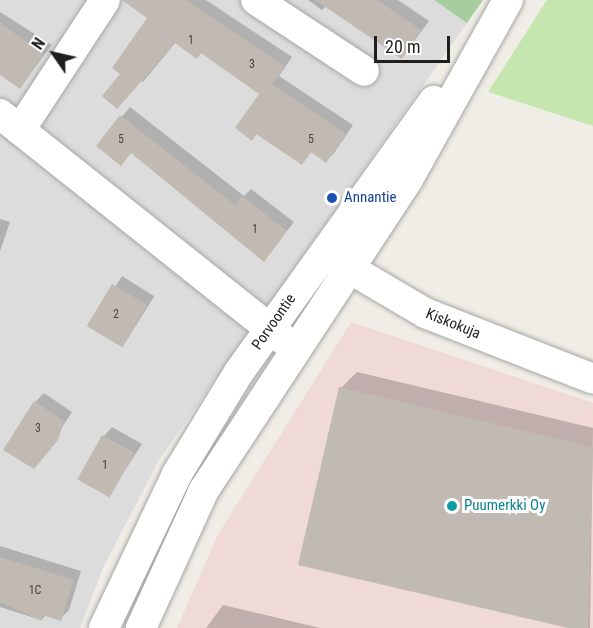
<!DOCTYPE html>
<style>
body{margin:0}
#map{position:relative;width:593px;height:628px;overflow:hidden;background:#f0ede6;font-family:"Roboto Condensed",sans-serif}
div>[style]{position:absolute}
.residential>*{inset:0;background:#dddcdc}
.commercial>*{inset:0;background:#efdad6}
.grass>*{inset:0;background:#c5e7af}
.forest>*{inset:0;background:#a6cd9d}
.shadow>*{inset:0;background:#0003;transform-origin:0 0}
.building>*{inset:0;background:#c0bab3;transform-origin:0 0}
.roads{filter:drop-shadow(0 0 2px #a6a6a6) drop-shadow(0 0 2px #a6a6a6)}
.minor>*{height:30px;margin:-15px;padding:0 15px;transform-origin:15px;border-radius:15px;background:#fff}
.dots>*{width:16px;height:16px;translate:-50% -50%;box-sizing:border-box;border:3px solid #fff;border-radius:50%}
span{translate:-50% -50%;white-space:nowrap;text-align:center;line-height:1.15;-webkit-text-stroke:6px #fff;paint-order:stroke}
.number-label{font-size:12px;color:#474644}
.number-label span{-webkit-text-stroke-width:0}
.transit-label{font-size:15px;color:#164399}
.left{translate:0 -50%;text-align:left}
.street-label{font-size:15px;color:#1f1f1f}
.culture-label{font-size:15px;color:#0d838f}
.north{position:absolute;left:24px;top:24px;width:60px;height:60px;-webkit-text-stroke:4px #fff;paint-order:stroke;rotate:304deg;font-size:16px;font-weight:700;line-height:24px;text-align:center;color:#1f1f1f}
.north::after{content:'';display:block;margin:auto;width:21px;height:27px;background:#1f1f1f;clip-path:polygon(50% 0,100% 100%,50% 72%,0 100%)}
.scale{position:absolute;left:374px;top:36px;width:76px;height:27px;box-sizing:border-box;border:3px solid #1f1f1f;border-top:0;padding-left:8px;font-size:18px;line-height:21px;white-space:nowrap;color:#1f1f1f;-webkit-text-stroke:4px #fff;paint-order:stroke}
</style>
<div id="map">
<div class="residential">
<div style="clip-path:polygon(0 0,434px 0,467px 23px,159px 460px,103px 568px,80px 628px,0 628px)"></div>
</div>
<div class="commercial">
<div style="clip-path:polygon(351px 322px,593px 403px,593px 628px,177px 628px,217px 536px)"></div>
</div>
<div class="grass">
<div style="clip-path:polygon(547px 0,593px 0,593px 126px,488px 92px)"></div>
</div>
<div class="forest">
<div style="clip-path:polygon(434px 0,483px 0,467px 23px)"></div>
</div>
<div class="shadow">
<div style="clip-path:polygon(147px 0,206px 0,292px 57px,279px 76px,353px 125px,334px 153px,326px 161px,312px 151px,302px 163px,257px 133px,252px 139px,261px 94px,202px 52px,176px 42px,143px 82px,122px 73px,147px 25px)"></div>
<div style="clip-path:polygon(308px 0,398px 0,429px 21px,402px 57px,326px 6px,322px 10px)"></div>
<div style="clip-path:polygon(0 12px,52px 45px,20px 87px,0 71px)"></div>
<div style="clip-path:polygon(130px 107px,244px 196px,251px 189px,294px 222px,264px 260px,132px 152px,121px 164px,98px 145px)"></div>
<div style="clip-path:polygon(0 219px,10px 222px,0 251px)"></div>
<div style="left:122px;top:276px;width:38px;height:60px;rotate:32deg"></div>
<div style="clip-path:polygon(357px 372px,593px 428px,590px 628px,574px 628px,341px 388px)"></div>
<div style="clip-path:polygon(44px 393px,72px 412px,42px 458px,35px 402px)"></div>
<div style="clip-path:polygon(112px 427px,142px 444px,109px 495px,104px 436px)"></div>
<div style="clip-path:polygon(0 546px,81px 571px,69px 610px,60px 619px,46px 615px,41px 620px,0 607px)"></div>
<div style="clip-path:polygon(223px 605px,320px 628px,206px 628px)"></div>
</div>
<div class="building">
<div style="clip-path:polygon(122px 0,186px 0,285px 66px,272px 84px,346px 134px,326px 163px,311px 152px,302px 165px,256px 134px,252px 141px,235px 128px,259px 94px,201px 53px,197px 59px,175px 43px,117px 109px,102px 96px,120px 74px,112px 68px,147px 18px)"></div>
<div style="clip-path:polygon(315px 0,377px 0,421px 30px,402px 59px)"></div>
<div style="clip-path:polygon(0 23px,44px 54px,20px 89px,0 75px)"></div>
<div style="clip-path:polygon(120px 115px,235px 205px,242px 196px,287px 231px,264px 262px,131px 153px,121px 166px,96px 146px)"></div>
<div style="left:112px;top:284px;width:41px;height:49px;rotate:31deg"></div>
<div style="clip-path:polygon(339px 387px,593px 447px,588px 628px,568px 628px,298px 565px)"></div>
<div style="clip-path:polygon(34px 401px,64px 421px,58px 440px,34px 469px,3px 450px)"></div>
<div style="left:102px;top:435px;width:37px;height:51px;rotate:29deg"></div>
<div style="clip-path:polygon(0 557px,74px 580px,61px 621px,43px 615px,42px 621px,0 602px)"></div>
</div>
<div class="roads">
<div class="minor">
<div style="left:256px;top:0;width:129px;rotate:33.3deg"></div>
<div style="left:0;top:114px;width:364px;rotate:38.5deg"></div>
<div style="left:20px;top:130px;width:155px;rotate:-56.8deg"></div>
<div style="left:330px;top:257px;width:110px;rotate:30.5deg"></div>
<div style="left:425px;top:313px;width:180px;rotate:21.4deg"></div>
<div style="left:104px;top:628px;width:170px;rotate:-64.6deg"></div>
<div style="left:177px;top:474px;width:119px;rotate:-58.7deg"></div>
<div style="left:239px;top:372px;width:334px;rotate:-54.3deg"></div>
<div style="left:141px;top:628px;width:152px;rotate:-65.5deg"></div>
<div style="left:204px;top:490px;width:372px;rotate:-56.7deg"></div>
<div style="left:408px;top:179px;width:205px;rotate:-60.8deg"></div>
</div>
</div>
<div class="dots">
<div style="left:332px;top:198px;background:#1a4fb4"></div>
<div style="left:452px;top:506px;background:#0f9aa8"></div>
</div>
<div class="number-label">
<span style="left:191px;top:41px">1</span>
<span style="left:252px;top:65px">3</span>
<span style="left:121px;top:140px">5</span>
<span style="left:311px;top:140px">5</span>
<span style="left:255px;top:230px">1</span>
<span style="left:116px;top:315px">2</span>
<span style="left:38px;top:429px">3</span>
<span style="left:105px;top:466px">1</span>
<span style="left:35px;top:591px">1C</span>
</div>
<div class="transit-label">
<span class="left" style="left:344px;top:198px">Annantie</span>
</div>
<div class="street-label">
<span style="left:274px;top:322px;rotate:-55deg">Porvoontie</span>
<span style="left:453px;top:324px;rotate:22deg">Kiskokuja</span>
</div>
<div class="culture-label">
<span class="left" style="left:464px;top:506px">Puumerkki Oy</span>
</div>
<div class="north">N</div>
<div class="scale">20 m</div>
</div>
